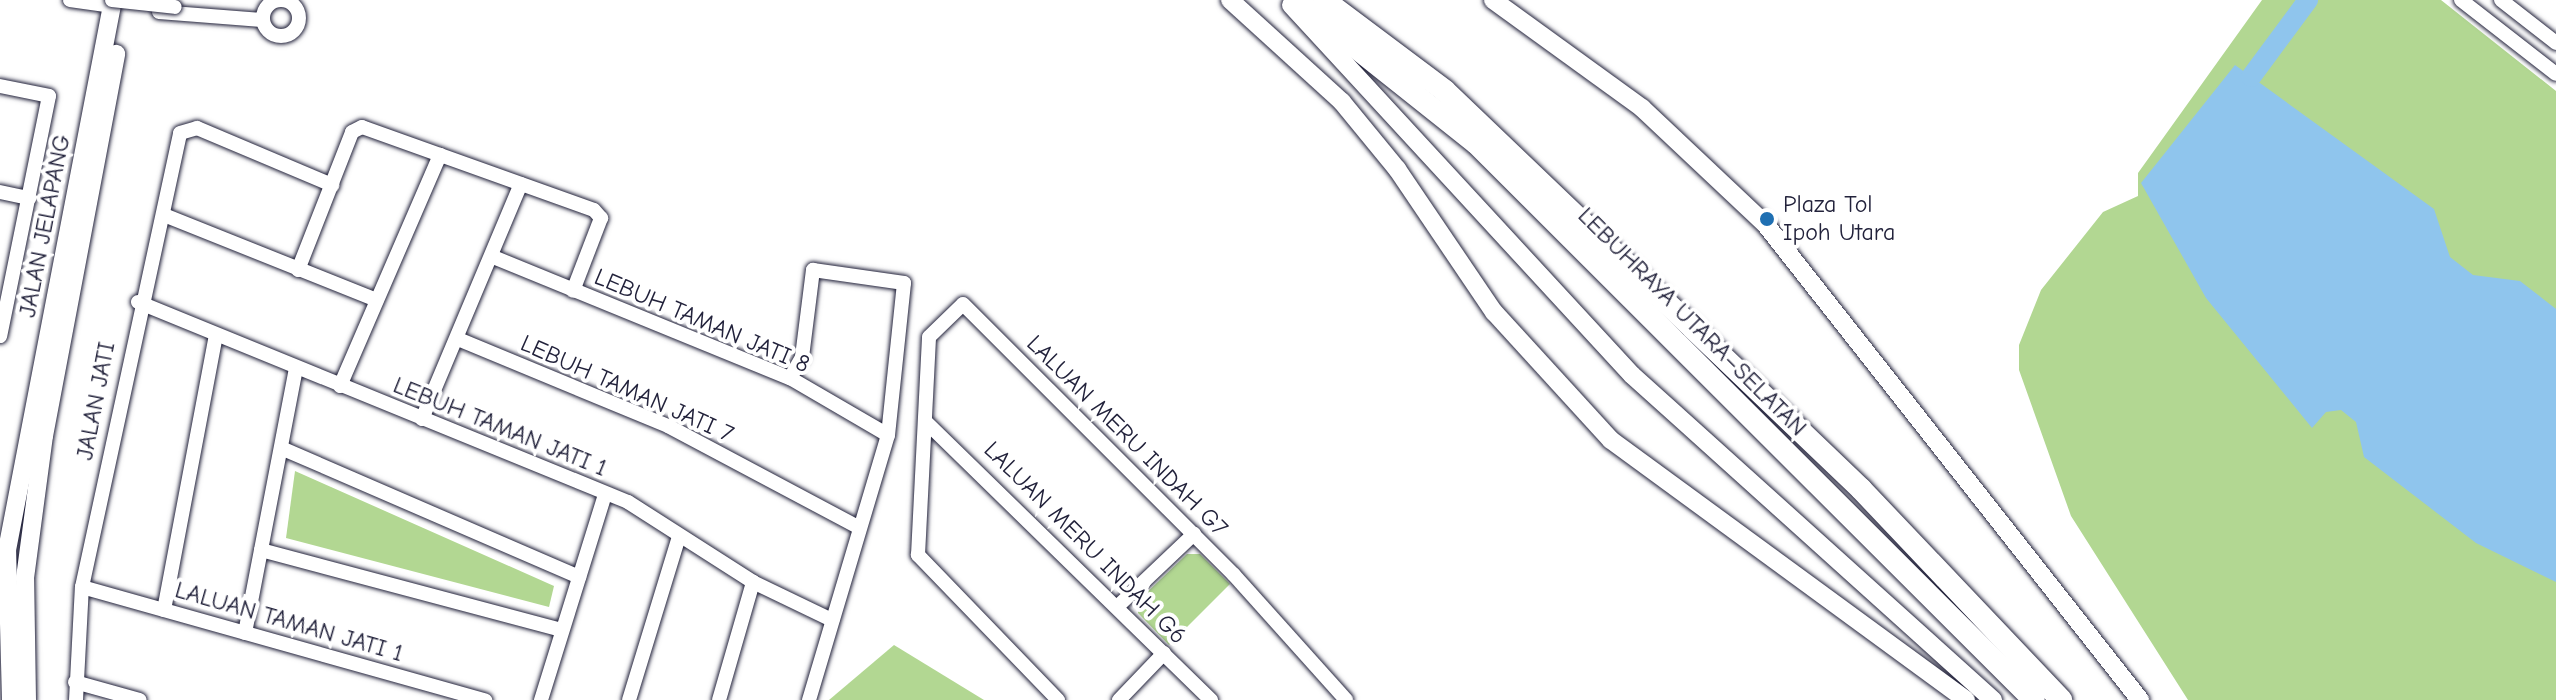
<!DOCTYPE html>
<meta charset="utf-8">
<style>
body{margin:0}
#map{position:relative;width:2556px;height:700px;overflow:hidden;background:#fff;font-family:"Comic Neue",sans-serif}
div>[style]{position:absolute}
.green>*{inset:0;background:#b2d792}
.water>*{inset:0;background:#8fc5ed}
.river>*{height:20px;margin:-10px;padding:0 10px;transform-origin:10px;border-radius:10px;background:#8fc5ed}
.roads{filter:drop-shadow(0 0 2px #22223b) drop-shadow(0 0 2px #22223b)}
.minor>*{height:14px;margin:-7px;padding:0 7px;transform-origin:7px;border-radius:7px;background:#fff}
.minor>.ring{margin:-7px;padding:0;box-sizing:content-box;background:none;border:14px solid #fff;border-radius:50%}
.major>*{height:18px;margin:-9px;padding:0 9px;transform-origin:9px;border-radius:9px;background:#fff}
.highway>*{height:22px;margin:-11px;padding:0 11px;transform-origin:11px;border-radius:11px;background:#fff}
.bridges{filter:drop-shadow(0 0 2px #22223b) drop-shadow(0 0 2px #22223b)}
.minor-bridge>*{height:14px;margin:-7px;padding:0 7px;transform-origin:7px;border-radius:7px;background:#fff}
.dots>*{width:22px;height:22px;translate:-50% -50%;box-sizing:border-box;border:4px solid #fff;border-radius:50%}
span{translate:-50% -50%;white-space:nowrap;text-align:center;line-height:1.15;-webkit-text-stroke:8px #fff;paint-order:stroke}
.poi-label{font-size:24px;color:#22223b}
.left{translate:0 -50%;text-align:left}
.street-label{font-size:24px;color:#22223b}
</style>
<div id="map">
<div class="green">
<div style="clip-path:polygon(2262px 0,2441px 0,2556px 91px,2556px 700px,2188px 700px,2071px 516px,2019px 370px,2019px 345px,2041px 290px,2103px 212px,2138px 196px,2138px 173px)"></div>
<div style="clip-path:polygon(295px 471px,554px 586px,549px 607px,286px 538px)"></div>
<div style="clip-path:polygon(1187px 554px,1200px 554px,1230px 584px,1169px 645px,1138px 613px,1138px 601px)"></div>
<div style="clip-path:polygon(894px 645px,984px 700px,829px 700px)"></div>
</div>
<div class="water">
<div style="clip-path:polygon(2235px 65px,2434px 209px,2450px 257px,2473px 275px,2520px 281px,2556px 309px,2556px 582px,2476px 543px,2364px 457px,2356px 422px,2341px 410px,2326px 412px,2312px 428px,2206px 298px,2141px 183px)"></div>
</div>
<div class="river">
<div style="left:2251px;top:77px;width:96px;rotate:-53.5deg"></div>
</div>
<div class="roads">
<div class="minor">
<div class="ring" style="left:263px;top:0;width:22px;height:22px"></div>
<div style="left:70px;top:0;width:36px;rotate:8deg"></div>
<div style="left:2461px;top:0;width:120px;rotate:37.9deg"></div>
<div style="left:2501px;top:0;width:70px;rotate:38deg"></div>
<div style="left:159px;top:12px;width:103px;rotate:4.4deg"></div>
<div style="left:0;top:86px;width:50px;rotate:11.5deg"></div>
<div style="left:49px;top:96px;width:245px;rotate:101.5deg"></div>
<div style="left:0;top:192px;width:30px;rotate:12deg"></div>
<div style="left:164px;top:215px;width:229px;rotate:21.8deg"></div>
<div style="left:493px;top:257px;width:321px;rotate:22.2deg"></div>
<div style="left:790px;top:378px;width:113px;rotate:30.2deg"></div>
<div style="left:298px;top:270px;width:148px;rotate:-68.6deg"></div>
<div style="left:352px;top:132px;width:11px;rotate:-27deg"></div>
<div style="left:362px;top:127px;width:246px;rotate:19.7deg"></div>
<div style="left:594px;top:210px;width:11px;rotate:49deg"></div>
<div style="left:601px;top:218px;width:78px;rotate:111deg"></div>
<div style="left:138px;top:302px;width:529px;rotate:22.2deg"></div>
<div style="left:628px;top:502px;width:148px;rotate:32.6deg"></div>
<div style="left:753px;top:582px;width:88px;rotate:25.7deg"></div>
<div style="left:458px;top:339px;width:227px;rotate:22.5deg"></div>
<div style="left:668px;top:426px;width:217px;rotate:28deg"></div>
<div style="left:790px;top:378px;width:24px;rotate:-60deg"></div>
<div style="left:802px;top:357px;width:88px;rotate:-82.8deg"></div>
<div style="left:813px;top:270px;width:92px;rotate:8.1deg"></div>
<div style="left:904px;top:283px;width:153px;rotate:96deg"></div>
<div style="left:888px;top:435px;width:277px;rotate:106.6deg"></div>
<div style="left:340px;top:386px;width:252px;rotate:-66.6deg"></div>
<div style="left:422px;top:419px;width:255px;rotate:-67.2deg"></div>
<div style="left:925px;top:421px;width:400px;rotate:44.3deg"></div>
<div style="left:281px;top:448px;width:325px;rotate:23.4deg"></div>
<div style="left:261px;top:550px;width:311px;rotate:14.9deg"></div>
<div style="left:82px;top:587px;width:419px;rotate:15.7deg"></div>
<div style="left:1118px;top:606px;width:105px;rotate:-43.5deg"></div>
<div style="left:164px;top:610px;width:280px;rotate:-79.3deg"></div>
<div style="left:245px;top:633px;width:270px;rotate:-79.1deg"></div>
<div style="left:75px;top:682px;width:67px;rotate:15.5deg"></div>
<div style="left:76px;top:700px;width:113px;rotate:-87deg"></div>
<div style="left:82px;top:587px;width:464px;rotate:-77.8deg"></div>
<div style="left:180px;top:133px;width:18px;rotate:-16deg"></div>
<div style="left:197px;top:128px;width:147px;rotate:22.9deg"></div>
<div style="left:541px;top:700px;width:216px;rotate:-72.7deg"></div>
<div style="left:629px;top:700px;width:171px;rotate:-73deg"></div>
<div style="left:719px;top:700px;width:123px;rotate:-73.9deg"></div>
<div style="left:1058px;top:700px;width:202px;rotate:-134deg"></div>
<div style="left:918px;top:555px;width:218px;rotate:-87.1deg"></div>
<div style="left:929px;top:337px;width:47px;rotate:-44.1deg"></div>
<div style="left:963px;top:304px;width:383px;rotate:45deg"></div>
<div style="left:1234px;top:575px;width:168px;rotate:48.1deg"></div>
<div style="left:1119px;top:700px;width:65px;rotate:-46.2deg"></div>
</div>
<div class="major">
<div style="left:1230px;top:0;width:151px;rotate:42.3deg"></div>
<div style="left:1342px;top:102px;width:87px;rotate:50.6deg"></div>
<div style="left:1397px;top:169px;width:173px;rotate:55.9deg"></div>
<div style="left:1494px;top:312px;width:173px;rotate:47.6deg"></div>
<div style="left:1611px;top:440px;width:440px;rotate:36.2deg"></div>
<div style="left:1493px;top:0;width:184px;rotate:35.9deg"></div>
<div style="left:1642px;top:108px;width:170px;rotate:43.3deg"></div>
<div style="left:1766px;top:225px;width:605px;rotate:51.78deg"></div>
<div style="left:1291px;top:5px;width:503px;rotate:47.34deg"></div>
<div style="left:1632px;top:375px;width:486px;rotate:42deg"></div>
<div style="left:11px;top:700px;width:150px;rotate:-91.5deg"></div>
<div style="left:7px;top:550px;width:560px;rotate:-79.09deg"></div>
<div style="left:27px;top:700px;width:122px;rotate:-90.9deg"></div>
<div style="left:25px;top:578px;width:143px;rotate:-82.4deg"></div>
<div style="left:44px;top:436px;width:389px;rotate:-79.3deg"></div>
</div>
<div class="highway">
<div style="left:1296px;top:0;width:230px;rotate:38.5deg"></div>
<div style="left:1476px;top:143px;width:788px;rotate:44.95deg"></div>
<div style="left:1324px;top:0;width:151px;rotate:36.9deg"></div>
<div style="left:1445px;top:91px;width:576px;rotate:43.73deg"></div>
<div style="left:1861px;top:489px;width:291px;rotate:46.5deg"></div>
</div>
</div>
<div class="bridges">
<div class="minor-bridge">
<div style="left:112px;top:0;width:63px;rotate:6.3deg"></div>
</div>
</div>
<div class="dots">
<div style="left:1767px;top:219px;background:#1f6fb2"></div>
</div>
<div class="poi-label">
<span class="left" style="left:1783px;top:219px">Plaza Tol<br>Ipoh Utara</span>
</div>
<div class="street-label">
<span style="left:45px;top:226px;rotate:-79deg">JALAN JELAPANG</span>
<span style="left:702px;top:321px;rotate:23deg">LEBUH TAMAN JATI 8</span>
<span style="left:1692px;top:322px;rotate:45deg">LEBUHRAYA UTARA–SELATAN</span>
<span style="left:627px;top:389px;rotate:24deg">LEBUH TAMAN JATI 7</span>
<span style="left:96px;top:401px;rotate:-79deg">JALAN JATI</span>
<span style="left:500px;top:427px;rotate:22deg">LEBUH TAMAN JATI 1</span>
<span style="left:1127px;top:436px;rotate:45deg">LALUAN MERU INDAH G7</span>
<span style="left:1085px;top:543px;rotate:45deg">LALUAN MERU INDAH G6</span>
<span style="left:289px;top:622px;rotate:16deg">LALUAN TAMAN JATI 1</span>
</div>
</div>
